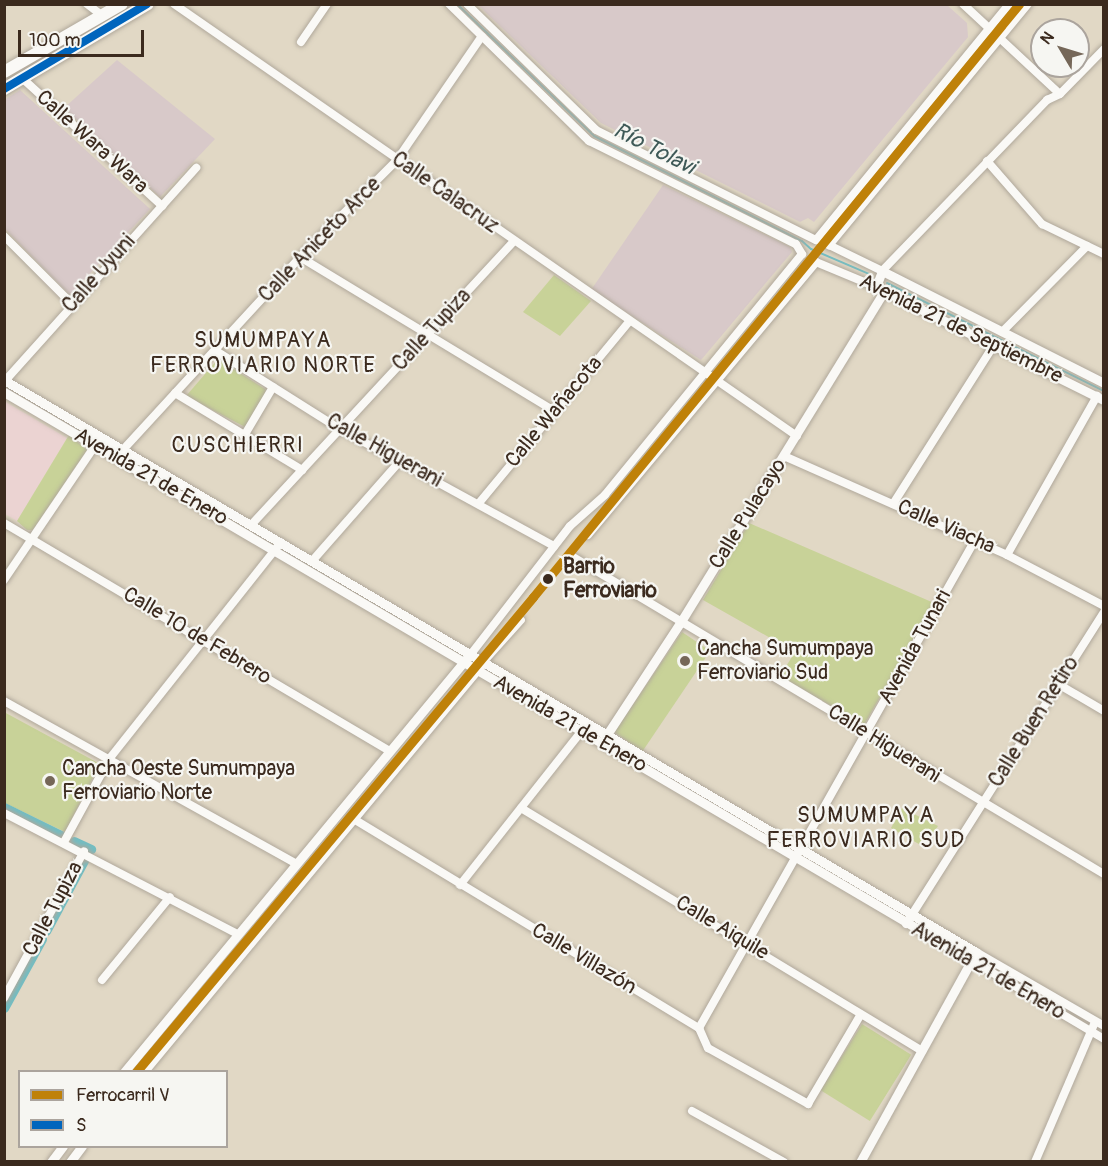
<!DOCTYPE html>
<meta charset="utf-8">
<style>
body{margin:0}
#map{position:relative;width:1108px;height:1166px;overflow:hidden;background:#e1d8c5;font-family:Pangolin,sans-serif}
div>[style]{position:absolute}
.built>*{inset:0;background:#ebd3d2}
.industrial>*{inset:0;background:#d8c9c9}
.green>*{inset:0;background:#c8d298;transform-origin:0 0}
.stream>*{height:2px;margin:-1px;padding:0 1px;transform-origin:1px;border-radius:1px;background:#73bdc2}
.canal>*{height:9px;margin:-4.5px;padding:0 4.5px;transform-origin:4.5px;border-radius:4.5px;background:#73bdc2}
.roads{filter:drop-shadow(0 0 2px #b0a89b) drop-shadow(0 0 2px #b0a89b)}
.minor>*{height:8px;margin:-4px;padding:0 4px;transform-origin:4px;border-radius:4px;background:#faf9f6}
.tertiary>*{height:9px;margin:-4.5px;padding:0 4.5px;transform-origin:4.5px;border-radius:4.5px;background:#faf9f6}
.primary>*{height:12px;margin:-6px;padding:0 6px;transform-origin:6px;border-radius:6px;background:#faf9f6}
.bus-1>*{height:8px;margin:-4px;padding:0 4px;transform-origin:4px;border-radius:4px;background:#0065bd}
.rail-1>*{height:9px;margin:-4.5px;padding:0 4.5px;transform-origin:4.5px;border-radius:4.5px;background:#bf8109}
.dots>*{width:16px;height:16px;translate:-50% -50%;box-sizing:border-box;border:3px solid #f6f6f2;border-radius:50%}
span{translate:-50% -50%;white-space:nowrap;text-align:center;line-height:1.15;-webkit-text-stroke:4.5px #f6f6f2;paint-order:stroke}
.street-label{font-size:21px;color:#3b2a1e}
.stop-label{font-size:21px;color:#3b2a1e;font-weight:700}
.left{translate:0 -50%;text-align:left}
.poi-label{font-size:21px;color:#3b2a1e}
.water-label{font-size:22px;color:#3e5957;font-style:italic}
.neighbourhood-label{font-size:22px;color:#3b2a1e;letter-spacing:1.5px}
.frame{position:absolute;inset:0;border:6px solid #3b2a1e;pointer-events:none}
.legend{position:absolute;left:18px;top:1070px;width:210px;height:78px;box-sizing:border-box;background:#f6f6f2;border:2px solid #aba49d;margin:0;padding:8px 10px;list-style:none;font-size:18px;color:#3b2a1e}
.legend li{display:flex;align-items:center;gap:12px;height:30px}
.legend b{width:30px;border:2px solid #aba49d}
.north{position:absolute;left:1030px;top:18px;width:60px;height:60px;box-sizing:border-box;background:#f6f6f2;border:2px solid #aba49d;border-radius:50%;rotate:308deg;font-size:16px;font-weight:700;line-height:24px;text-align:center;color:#3b2a1e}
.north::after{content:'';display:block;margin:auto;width:21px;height:27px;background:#756758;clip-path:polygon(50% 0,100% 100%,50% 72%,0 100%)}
.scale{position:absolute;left:18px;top:30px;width:126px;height:27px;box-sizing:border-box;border:3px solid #3b2a1e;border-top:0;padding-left:8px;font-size:18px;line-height:21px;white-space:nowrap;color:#3b2a1e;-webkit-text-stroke:4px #f6f6f2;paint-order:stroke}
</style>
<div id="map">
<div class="built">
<div style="clip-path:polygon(4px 401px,67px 438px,17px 521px,5px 514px)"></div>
</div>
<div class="industrial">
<div style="clip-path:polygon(478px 5px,947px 5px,967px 23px,968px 37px,814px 222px,808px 218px,800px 222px,601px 123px)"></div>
<div style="clip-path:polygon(117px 60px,215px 139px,160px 197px,64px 108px)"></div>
<div style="clip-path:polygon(20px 90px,150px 209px,70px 295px,5px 229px,4px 100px)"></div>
<div style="clip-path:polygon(663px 185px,790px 247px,792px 252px,701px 360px,591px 290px)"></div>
</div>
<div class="green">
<div style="clip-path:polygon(554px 275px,591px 301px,560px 336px,523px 312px)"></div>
<div style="clip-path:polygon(218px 359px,265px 389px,266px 395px,245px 427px,186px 396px)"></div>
<div style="clip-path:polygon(69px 435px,87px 450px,33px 530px,27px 530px,17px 521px)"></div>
<div style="clip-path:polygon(749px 523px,934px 603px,864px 725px,780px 676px,795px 652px,703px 600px)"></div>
<div style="left:682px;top:632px;width:34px;height:121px;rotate:34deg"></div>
<div style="clip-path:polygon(4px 712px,100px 764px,65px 832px,5px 803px)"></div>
<div style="clip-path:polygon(902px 808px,938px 826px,924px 847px,891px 828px)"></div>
<div style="left:862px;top:1024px;width:58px;height:78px;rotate:32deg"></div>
</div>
<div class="stream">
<div style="left:457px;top:4px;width:190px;rotate:43.9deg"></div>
<div style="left:594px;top:136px;width:233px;rotate:26.8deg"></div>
<div style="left:802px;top:241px;width:12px;rotate:42deg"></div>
<div style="left:811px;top:249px;width:63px;rotate:23.3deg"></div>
<div style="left:887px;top:283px;width:242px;rotate:26.5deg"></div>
</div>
<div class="canal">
<div style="left:4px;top:807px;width:64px;rotate:26.2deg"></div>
<div style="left:74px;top:841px;width:19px;rotate:25deg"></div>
<div style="left:46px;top:931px;width:82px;rotate:-61.6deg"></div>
<div style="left:4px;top:1008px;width:79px;rotate:-61.2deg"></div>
</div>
<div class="roads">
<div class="minor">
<div style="left:87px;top:4px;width:20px;rotate:37deg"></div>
<div style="left:174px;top:4px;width:758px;rotate:34.74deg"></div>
<div style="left:449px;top:4px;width:196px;rotate:44.4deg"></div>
<div style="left:589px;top:141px;width:231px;rotate:26.5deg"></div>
<div style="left:796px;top:244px;width:12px;rotate:59deg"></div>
<div style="left:802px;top:254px;width:311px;rotate:129.3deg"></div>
<div style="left:605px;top:495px;width:47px;rotate:138.5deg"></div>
<div style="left:570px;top:526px;width:162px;rotate:127.7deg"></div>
<div style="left:467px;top:4px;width:180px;rotate:44.3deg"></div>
<div style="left:596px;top:130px;width:246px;rotate:26.6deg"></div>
<div style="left:816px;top:240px;width:305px;rotate:-50.7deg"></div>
<div style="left:963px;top:4px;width:132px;rotate:42.9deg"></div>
<div style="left:1028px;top:4px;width:313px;rotate:129.5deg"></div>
<div style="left:829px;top:245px;width:59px;rotate:26.1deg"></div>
<div style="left:882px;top:271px;width:238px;rotate:-46deg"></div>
<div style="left:1047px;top:100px;width:14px;rotate:-25deg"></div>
<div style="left:1060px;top:94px;width:63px;rotate:-45.6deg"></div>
<div style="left:301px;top:42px;width:46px;rotate:-55.6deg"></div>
<div style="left:22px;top:78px;width:190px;rotate:42.4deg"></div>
<div style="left:987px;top:161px;width:84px;rotate:48.9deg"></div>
<div style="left:1042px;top:224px;width:69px;rotate:25.8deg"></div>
<div style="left:4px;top:236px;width:96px;rotate:45deg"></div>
<div style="left:300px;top:257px;width:297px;rotate:31.2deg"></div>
<div style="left:1002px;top:332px;width:121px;rotate:-45.3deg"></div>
<div style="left:216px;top:351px;width:146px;rotate:32.2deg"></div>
<div style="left:340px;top:429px;width:244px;rotate:28.7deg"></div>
<div style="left:4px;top:382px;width:288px;rotate:-48.1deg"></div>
<div style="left:175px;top:393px;width:149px;rotate:31.2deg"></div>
<div style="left:244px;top:436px;width:57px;rotate:-59.4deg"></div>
<div style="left:120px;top:453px;width:266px;rotate:-47.4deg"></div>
<div style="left:300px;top:257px;width:137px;rotate:-45deg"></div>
<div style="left:397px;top:160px;width:150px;rotate:-55.6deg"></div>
<div style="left:784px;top:456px;width:244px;rotate:23.9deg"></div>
<div style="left:1007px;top:555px;width:110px;rotate:27.7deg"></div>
<div style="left:479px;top:503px;width:235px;rotate:-50.4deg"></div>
<div style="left:893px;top:504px;width:188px;rotate:-57.6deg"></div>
<div style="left:4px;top:523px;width:447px;rotate:30.6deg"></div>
<div style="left:252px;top:524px;width:386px;rotate:-47.2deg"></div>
<div style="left:588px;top:535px;width:356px;rotate:-50.1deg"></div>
<div style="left:816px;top:262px;width:65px;rotate:22.6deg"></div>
<div style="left:1007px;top:555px;width:183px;rotate:-60.5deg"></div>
<div style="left:573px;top:557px;width:618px;rotate:30.84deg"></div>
<div style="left:313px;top:560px;width:132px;rotate:-48.7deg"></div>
<div style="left:4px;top:580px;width:164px;rotate:-55.9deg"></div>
<div style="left:484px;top:661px;width:55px;rotate:-47.9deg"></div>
<div style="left:1058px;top:684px;width:53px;rotate:30.4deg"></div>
<div style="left:4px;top:701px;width:333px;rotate:29.1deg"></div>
<div style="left:521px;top:808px;width:469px;rotate:31.2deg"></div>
<div style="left:4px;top:813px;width:263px;rotate:27.4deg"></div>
<div style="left:352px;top:818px;width:406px;rotate:31.2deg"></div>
<div style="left:699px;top:1028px;width:22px;rotate:66deg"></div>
<div style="left:708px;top:1048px;width:115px;rotate:29.2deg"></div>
<div style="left:808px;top:1104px;width:104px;rotate:-59.5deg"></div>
<div style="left:64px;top:842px;width:96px;rotate:-61.3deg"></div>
<div style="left:110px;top:758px;width:275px;rotate:-51.6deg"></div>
<div style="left:460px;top:885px;width:206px;rotate:-51.7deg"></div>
<div style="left:906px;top:924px;width:370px;rotate:-57.6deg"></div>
<div style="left:976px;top:952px;width:148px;rotate:30deg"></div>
<div style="left:971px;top:960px;width:155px;rotate:30.7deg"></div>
<div style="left:102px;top:980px;width:107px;rotate:-50.7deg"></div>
<div style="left:4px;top:998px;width:167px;rotate:-61.4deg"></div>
<div style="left:699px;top:1028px;width:561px;rotate:-60.51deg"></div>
<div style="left:692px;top:1111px;width:105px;rotate:29deg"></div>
<div style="left:1035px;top:1162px;width:152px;rotate:-66.8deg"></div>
</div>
<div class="tertiary">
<div style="left:4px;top:380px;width:1128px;rotate:30.48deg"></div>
<div style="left:976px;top:952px;width:240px;rotate:118.9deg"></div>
<div style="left:1104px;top:383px;width:249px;rotate:-153.2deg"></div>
<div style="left:882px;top:271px;width:17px;rotate:111deg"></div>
<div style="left:876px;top:287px;width:254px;rotate:26.4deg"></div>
<div style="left:4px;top:392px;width:1121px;rotate:30.43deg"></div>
<div style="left:604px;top:739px;width:139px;rotate:-56.8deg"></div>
<div style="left:680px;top:623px;width:390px;rotate:-58.4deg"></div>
<div style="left:124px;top:1072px;width:538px;rotate:-50.36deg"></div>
<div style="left:143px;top:1072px;width:529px;rotate:-50.29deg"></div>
<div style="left:51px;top:1162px;width:20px;rotate:-53deg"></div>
<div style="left:70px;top:1162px;width:20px;rotate:-53deg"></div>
</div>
<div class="primary">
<div style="left:4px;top:72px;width:136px;rotate:-30deg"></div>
<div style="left:4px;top:89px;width:167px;rotate:-30.6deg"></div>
</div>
</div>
<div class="bus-1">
<div style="left:4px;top:89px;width:166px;rotate:-30.7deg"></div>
</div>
<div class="rail-1">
<div style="left:136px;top:1072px;width:619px;rotate:-50.11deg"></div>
<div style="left:533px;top:597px;width:767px;rotate:-50.66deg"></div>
</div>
<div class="dots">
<div style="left:548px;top:579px;background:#3b2a1e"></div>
<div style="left:685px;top:661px;background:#756758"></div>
<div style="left:50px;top:781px;background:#756758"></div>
</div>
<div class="street-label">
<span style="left:92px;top:142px;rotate:42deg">Calle Wara Wara</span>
<span style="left:445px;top:193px;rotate:35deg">Calle Calacruz</span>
<span style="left:320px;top:240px;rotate:-46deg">Calle Aniceto Arce</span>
<span style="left:99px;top:274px;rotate:-48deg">Calle Uyuni</span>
<span style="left:961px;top:329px;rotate:26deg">Avenida 21 de Septiembre</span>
<span style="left:432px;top:330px;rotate:-47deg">Calle Tupiza</span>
<span style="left:554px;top:412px;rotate:-50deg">Calle Wañacota</span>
<span style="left:384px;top:451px;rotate:29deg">Calle Higuerani</span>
<span style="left:151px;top:477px;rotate:30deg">Avenida 21 de Enero</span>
<span style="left:748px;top:514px;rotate:-58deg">Calle Pulacayo</span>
<span style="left:946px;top:527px;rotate:24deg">Calle Viacha</span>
<span style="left:197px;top:636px;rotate:31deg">Calle 10 de Febrero</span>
<span style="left:915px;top:647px;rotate:-61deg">Avenida Tunari</span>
<span style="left:1034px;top:722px;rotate:-58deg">Calle Buen Retiro</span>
<span style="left:570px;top:724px;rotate:30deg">Avenida 21 de Enero</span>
<span style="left:884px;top:744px;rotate:32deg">Calle Higuerani</span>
<span style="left:53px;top:909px;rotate:-62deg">Calle Tupiza</span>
<span style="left:722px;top:928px;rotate:31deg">Calle Aiquile</span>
<span style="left:584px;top:959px;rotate:31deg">Calle Villazón</span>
<span style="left:988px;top:971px;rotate:30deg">Avenida 21 de Enero</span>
</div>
<div class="stop-label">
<span class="left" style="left:563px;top:579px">Barrio<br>Ferroviario</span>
</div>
<div class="poi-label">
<span class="left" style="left:697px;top:661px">Cancha Sumumpaya<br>Ferroviario Sud</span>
<span class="left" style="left:62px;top:781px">Cancha Oeste Sumumpaya<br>Ferroviario Norte</span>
</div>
<div class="water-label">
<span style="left:654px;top:149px;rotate:27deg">Río Tolavi</span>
</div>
<div class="neighbourhood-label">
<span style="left:263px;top:353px">SUMUMPAYA<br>FERROVIARIO NORTE</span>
<span style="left:238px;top:446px">CUSCHIERRI</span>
<span style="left:866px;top:828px">SUMUMPAYA<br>FERROVIARIO SUD</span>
</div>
<div class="frame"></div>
<ul class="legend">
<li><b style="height:8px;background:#bf8109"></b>Ferrocarril V</li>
<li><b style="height:8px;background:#0065bd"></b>S</li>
</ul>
<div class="north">N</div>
<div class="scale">100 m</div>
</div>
